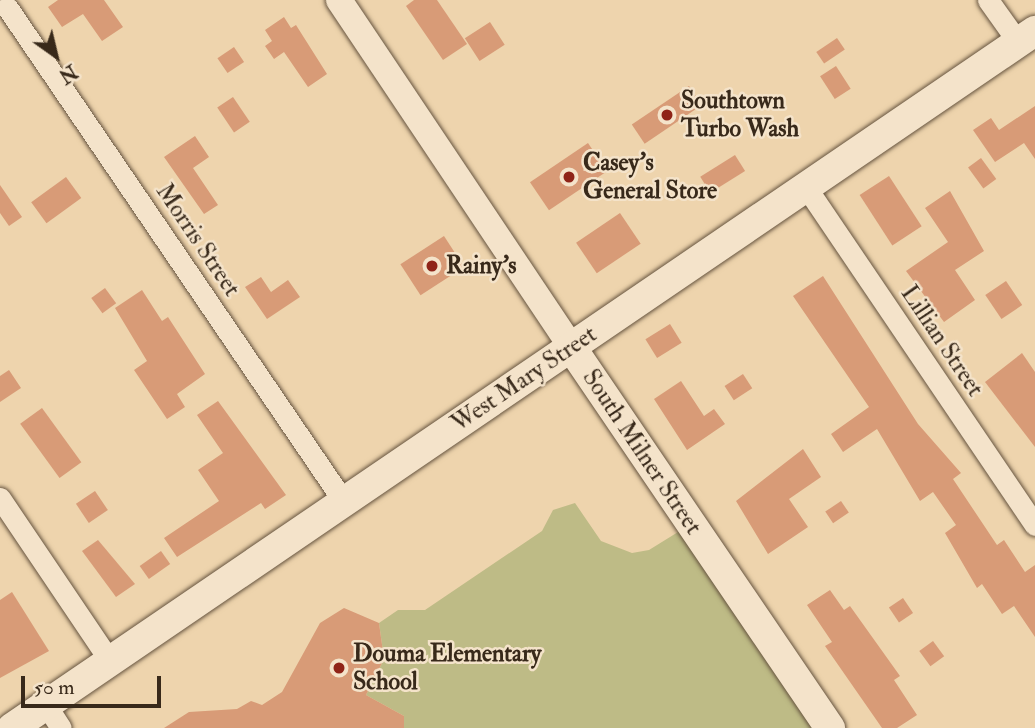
<!DOCTYPE html>
<style>
body{margin:0}
#map{position:relative;width:1035px;height:728px;overflow:hidden;background:#eed4ad;font-family:"IM FELL Double Pica",serif}
div>[style]{position:absolute}
.green>*{inset:0;background:#bebb86}
.building>*{inset:0;background:#d89b77;transform-origin:0 0}
.roads{filter:drop-shadow(0 0 2px #66543f) drop-shadow(0 0 2px #66543f)}
.minor>*{height:21px;margin:-10.5px;padding:0 10.5px;transform-origin:10.5px;border-radius:10.5px;background:#f4e3ca}
.tertiary>*{height:26px;margin:-13px;padding:0 13px;transform-origin:13px;border-radius:13px;background:#f4e3ca}
.secondary>*{height:30px;margin:-15px;padding:0 15px;transform-origin:15px;border-radius:15px;background:#f4e3ca}
.dots>*{width:19px;height:19px;translate:-50% -50%;box-sizing:border-box;border:4px solid #f4e3ca;border-radius:50%}
span{translate:-50% -50%;white-space:nowrap;text-align:center;line-height:1.15;-webkit-text-stroke:5px #f4e3ca;paint-order:stroke}
.poi-label{font-size:24px;color:#38291a;font-weight:700}
.left{translate:0 -50%;text-align:left}
.street-label{font-size:24px;color:#38291a}
.north{position:absolute;left:21px;top:21px;width:70px;height:70px;-webkit-text-stroke:5px #f4e3ca;paint-order:stroke;rotate:146deg;font-size:19px;font-weight:700;line-height:28px;text-align:center;color:#38291a}
.north::after{content:'';display:block;margin:auto;width:24px;height:32px;background:#38291a;clip-path:polygon(50% 0,100% 100%,50% 72%,0 100%)}
.scale{position:absolute;left:21px;top:676px;width:140px;height:32px;box-sizing:border-box;border:4px solid #38291a;border-top:0;padding-left:9px;font-size:21px;line-height:24px;white-space:nowrap;color:#38291a;-webkit-text-stroke:5px #f4e3ca;paint-order:stroke}
</style>
<div id="map">
<div class="green">
<div style="clip-path:polygon(575px 503px,601px 541px,632px 553px,649px 550px,691px 524px,830px 728px,404px 728px,404px 716px,366px 695px,384px 659px,379px 623px,398px 610px,425px 610px,542px 531px,553px 510px)"></div>
</div>
<div class="building">
<div style="clip-path:polygon(58px 0,104px 0,123px 27px,102px 41px,83px 14px,62px 27px,48px 7px)"></div>
<div style="clip-path:polygon(414px 0,437px 0,467px 44px,443px 60px,406px 6px)"></div>
<div style="clip-path:polygon(284px 17px,291px 28px,296px 25px,327px 74px,308px 87px,284px 52px,274px 59px,265px 46px,272px 41px,265px 30px)"></div>
<div style="left:490px;top:22px;width:27px;height:30px;rotate:57deg"></div>
<div style="left:837px;top:38px;width:14px;height:25px;rotate:56deg"></div>
<div style="left:234px;top:47px;width:18px;height:20px;rotate:56deg"></div>
<div style="left:836px;top:66px;width:27px;height:19px;rotate:57deg"></div>
<div style="left:689px;top:86px;width:23px;height:69px;rotate:56deg"></div>
<div style="left:233px;top:97px;width:30px;height:19px;rotate:56deg"></div>
<div style="clip-path:polygon(1035px 106px,1035px 159px,1024px 143px,995px 162px,973px 130px,991px 118px,999px 130px)"></div>
<div style="clip-path:polygon(195px 136px,209px 157px,193px 168px,218px 205px,204px 214px,164px 157px)"></div>
<div style="left:588px;top:143px;width:34px;height:70px;rotate:56deg"></div>
<div style="left:735px;top:155px;width:19px;height:41px;rotate:58deg"></div>
<div style="left:981px;top:158px;width:26px;height:16px;rotate:54deg"></div>
<div style="left:889px;top:176px;width:60px;height:35px;rotate:57deg"></div>
<div style="left:66px;top:177px;width:26px;height:43px;rotate:54deg"></div>
<div style="clip-path:polygon(0 185px,22px 217px,9px 226px,0 213px)"></div>
<div style="clip-path:polygon(950px 191px,984px 251px,955px 270px,975px 300px,944px 322px,906px 271px,948px 242px,925px 208px)"></div>
<div style="left:620px;top:213px;width:37px;height:53px;rotate:56deg"></div>
<div style="left:444px;top:236px;width:37px;height:52px;rotate:57deg"></div>
<div style="clip-path:polygon(823px 276px,918px 424px,961px 473px,953px 479px,997px 545px,1004px 540px,1025px 572px,1035px 565px,1035px 637px,1014px 606px,1002px 614px,982px 584px,977px 588px,945px 533px,956px 525px,933px 492px,920px 501px,877px 429px,843px 452px,831px 434px,869px 407px,793px 296px)"></div>
<div style="clip-path:polygon(261px 277px,271px 292px,288px 280px,300px 297px,267px 319px,245px 287px)"></div>
<div style="left:1006px;top:281px;width:29px;height:25px;rotate:56deg"></div>
<div style="left:105px;top:288px;width:19px;height:17px;rotate:54deg"></div>
<div style="clip-path:polygon(142px 290px,162px 321px,168px 317px,205px 374px,177px 394px,185px 407px,167px 419px,134px 370px,147px 361px,115px 308px)"></div>
<div style="left:670px;top:324px;width:22px;height:29px;rotate:58deg"></div>
<div style="clip-path:polygon(1022px 353px,1035px 372px,1035px 447px,985px 382px)"></div>
<div style="clip-path:polygon(9px 370px,21px 388px,0 402px,0 376px)"></div>
<div style="left:743px;top:374px;width:17px;height:22px;rotate:57deg"></div>
<div style="clip-path:polygon(681px 381px,704px 416px,714px 409px,725px 424px,687px 450px,654px 399px)"></div>
<div style="clip-path:polygon(218px 401px,286px 495px,265px 509px,261px 503px,177px 557px,164px 538px,219px 501px,198px 470px,223px 453px,197px 415px)"></div>
<div style="left:42px;top:408px;width:67px;height:27px;rotate:54deg"></div>
<div style="clip-path:polygon(803px 449px,821px 477px,789px 499px,808px 527px,768px 554px,736px 501px)"></div>
<div style="left:95px;top:491px;width:23px;height:23px;rotate:56deg"></div>
<div style="left:841px;top:501px;width:14px;height:19px;rotate:56deg"></div>
<div style="clip-path:polygon(98px 540px,135px 584px,116px 597px,82px 551px)"></div>
<div style="left:161px;top:551px;width:16px;height:26px;rotate:55deg"></div>
<div style="clip-path:polygon(830px 590px,844px 610px,850px 606px,900px 676px,894px 680px,917px 715px,897px 728px,882px 728px,825px 646px,832px 642px,807px 605px)"></div>
<div style="clip-path:polygon(12px 592px,49px 651px,0 678px,0 600px)"></div>
<div style="left:903px;top:598px;width:18px;height:17px;rotate:56deg"></div>
<div style="clip-path:polygon(344px 608px,379px 623px,384px 659px,366px 695px,404px 716px,404px 728px,164px 728px,189px 712px,237px 709px,251px 701px,262px 705px,282px 692px,320px 623px)"></div>
<div style="left:933px;top:641px;width:19px;height:17px;rotate:54deg"></div>
</div>
<div class="roads">
<div class="minor">
<div style="left:988px;top:0;width:52px;rotate:54.5deg"></div>
<div style="left:7px;top:7px;width:599px;rotate:55.75deg"></div>
<div style="left:806px;top:187px;width:408px;rotate:55.9deg"></div>
<div style="left:0;top:498px;width:197px;rotate:56deg"></div>
<div style="left:46px;top:705px;width:27px;rotate:57deg"></div>
</div>
<div class="tertiary">
<div style="left:339px;top:0;width:417px;rotate:56.2deg"></div>
</div>
<div class="secondary">
<div style="left:571px;top:347px;width:461px;rotate:55.8deg"></div>
<div style="left:12px;top:728px;width:1238px;rotate:-34.27deg"></div>
</div>
</div>
<div class="dots">
<div style="left:667px;top:115px;background:#8f2418"></div>
<div style="left:569px;top:177px;background:#8f2418"></div>
<div style="left:432px;top:266px;background:#8f2418"></div>
<div style="left:339px;top:668px;background:#8f2418"></div>
</div>
<div class="poi-label">
<span class="left" style="left:681px;top:115px">Southtown<br>Turbo Wash</span>
<span class="left" style="left:583px;top:177px">Casey's<br>General Store</span>
<span class="left" style="left:446px;top:266px">Rainy's</span>
<span class="left" style="left:353px;top:668px">Douma Elementary<br>School</span>
</div>
<div class="street-label">
<span style="left:198px;top:240px;rotate:56deg">Morris Street</span>
<span style="left:942px;top:341px;rotate:56deg">Lillian Street</span>
<span style="left:524px;top:379px;rotate:-34deg">West Mary Street</span>
<span style="left:642px;top:452px;rotate:56deg">South Milner Street</span>
</div>
<div class="north">N</div>
<div class="scale">50 m</div>
</div>
